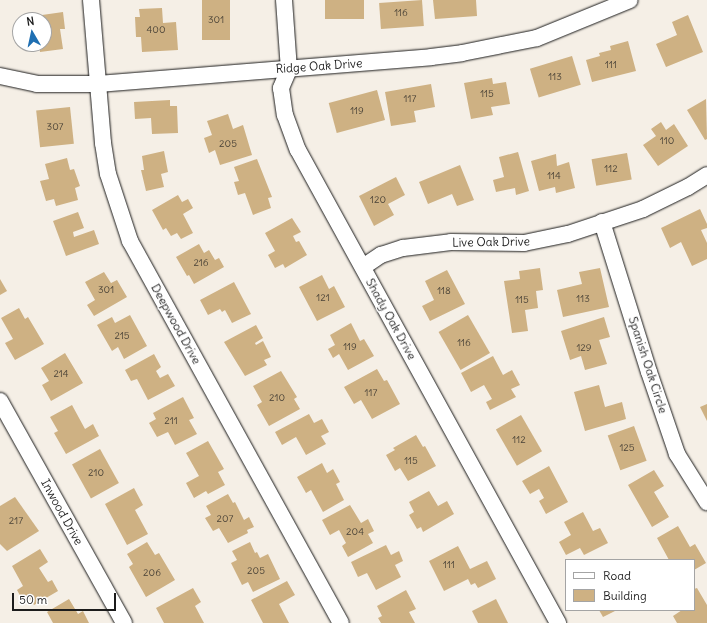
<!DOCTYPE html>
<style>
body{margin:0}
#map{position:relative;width:707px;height:623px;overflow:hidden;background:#f5efe6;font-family:Delius,sans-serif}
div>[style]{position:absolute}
.building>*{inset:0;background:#ceb183;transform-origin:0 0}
.roads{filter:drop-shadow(0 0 1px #1c1c1c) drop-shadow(0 0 1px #1c1c1c)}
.minor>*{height:16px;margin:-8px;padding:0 8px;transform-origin:8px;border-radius:8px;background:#fff}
span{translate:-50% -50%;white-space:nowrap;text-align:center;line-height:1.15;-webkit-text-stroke:3px #fff;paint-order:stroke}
.number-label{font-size:10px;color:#484136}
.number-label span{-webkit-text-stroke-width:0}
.street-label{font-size:12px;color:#1c1c1c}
.legend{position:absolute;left:565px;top:559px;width:130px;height:52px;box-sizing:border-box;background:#fff;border:1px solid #a4a4a4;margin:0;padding:5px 7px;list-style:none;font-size:12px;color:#1c1c1c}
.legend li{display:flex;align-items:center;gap:8px;height:20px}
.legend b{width:20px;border:1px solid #a4a4a4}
.north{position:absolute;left:12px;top:12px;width:40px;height:40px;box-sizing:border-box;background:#fff;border:1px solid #a4a4a4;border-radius:50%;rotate:351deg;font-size:11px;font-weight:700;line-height:16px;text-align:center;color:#1c1c1c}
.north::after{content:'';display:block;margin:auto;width:14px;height:18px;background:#1f6fb2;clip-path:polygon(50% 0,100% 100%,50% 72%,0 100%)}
.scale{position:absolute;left:12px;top:593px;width:104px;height:18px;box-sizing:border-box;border:2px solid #1c1c1c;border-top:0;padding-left:5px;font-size:12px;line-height:14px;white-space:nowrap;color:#1c1c1c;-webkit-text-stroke:3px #fff;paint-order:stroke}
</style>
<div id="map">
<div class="building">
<div style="left:202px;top:0;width:28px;height:40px"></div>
<div style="left:325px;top:0;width:39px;height:19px"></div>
<div style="left:422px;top:0;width:26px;height:43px;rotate:86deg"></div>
<div style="clip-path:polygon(433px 0,476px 0,477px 16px,435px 19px)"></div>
<div style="clip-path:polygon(162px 8px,163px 23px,176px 22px,178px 50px,142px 52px,141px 37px,136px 37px,135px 17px,140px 17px,139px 9px)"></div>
<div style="clip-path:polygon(63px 12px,65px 29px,60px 29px,63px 49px,40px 52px,39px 44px,44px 44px,44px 20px,36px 20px,35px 16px)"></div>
<div style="clip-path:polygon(688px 15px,703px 52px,666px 67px,656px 44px,677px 35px,672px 22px)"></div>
<div style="clip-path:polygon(628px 41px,636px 71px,592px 82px,586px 60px,600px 56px,599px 53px,611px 50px,610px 46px)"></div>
<div style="left:572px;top:56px;width:30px;height:44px;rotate:73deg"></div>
<div style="clip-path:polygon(492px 78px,493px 84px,506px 82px,510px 104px,491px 107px,493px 115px,471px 119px,464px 83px)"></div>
<div style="clip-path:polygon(431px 84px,435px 107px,414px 111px,416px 122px,391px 126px,385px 92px)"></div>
<div style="left:377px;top:90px;width:31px;height:50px;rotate:75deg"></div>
<div style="clip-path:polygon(706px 99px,707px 139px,705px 140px,687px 110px)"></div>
<div style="clip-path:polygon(170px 100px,170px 106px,177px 106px,178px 133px,152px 134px,151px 118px,135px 119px,134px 102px)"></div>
<div style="left:70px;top:107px;width:37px;height:34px;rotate:84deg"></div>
<div style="clip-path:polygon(228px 114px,233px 129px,243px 125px,252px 155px,220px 165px,215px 150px,209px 153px,204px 138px,212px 135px,207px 121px)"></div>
<div style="clip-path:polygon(661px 122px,666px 130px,674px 124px,688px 146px,658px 166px,643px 145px,656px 136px,651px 129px)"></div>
<div style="clip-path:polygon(164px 151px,168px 172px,161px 174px,164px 187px,146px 191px,141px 170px,144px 170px,142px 156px)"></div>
<div style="clip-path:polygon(518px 152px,529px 191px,516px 195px,515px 188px,496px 192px,493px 180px,504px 177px,499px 157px)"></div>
<div style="left:627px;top:153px;width:27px;height:36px;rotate:80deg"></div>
<div style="clip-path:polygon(556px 154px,557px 166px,569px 162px,575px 188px,556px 193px,555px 187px,539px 191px,531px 161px)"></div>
<div style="clip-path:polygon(67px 158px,70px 170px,74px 169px,80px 186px,75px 188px,78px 200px,56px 206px,54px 199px,46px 201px,40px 181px,49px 179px,45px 164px)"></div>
<div style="clip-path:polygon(257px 159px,272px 197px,268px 198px,271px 208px,253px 215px,245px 193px,238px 195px,234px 182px,239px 181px,234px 167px)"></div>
<div style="clip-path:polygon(460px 165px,474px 200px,457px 206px,452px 194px,428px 204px,419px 182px)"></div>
<div style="clip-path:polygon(396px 177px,405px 195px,388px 204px,394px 215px,374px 226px,359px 196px)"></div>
<div style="clip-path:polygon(178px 195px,182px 202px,188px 199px,193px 208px,183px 214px,193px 233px,181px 239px,177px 233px,171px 236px,166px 228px,163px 230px,152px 210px)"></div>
<div style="clip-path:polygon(700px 209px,707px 224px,707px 228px,701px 230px,707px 243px,707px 259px,692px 266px,681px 242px,670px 248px,661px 228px)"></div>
<div style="clip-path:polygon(78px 212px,84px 228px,73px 232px,74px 237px,94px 230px,99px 244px,66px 256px,53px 221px)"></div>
<div style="clip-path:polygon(292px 218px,301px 232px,293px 236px,296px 242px,299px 241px,307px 255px,285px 268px,283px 264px,275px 268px,268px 255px,275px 251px,265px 233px)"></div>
<div style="clip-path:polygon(199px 244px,204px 253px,209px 250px,215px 260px,219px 258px,224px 267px,194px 284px,189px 275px,187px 276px,176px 257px)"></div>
<div style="clip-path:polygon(540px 268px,543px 290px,536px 291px,538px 308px,525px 310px,528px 331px,512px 333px,504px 281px,520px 279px,519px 271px)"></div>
<div style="clip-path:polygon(600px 268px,609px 307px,563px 317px,557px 290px,582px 284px,579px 272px)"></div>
<div style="clip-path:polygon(447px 270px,465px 304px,430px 321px,422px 306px,434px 300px,425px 281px)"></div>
<div style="clip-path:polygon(104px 272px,111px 283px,117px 280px,127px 297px,94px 316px,87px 305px,95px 300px,85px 282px)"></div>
<div style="clip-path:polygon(322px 275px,329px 289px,334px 286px,345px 307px,317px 321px,299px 287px)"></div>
<div style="clip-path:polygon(0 279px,7px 291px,0 295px)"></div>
<div style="clip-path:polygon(234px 282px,251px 314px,232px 323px,225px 310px,222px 312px,220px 309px,208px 315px,200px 300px)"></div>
<div style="clip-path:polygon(19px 308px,25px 319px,28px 317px,44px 344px,15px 360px,5px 343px,13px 339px,1px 318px)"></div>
<div style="clip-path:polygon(130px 315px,147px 346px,124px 359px,118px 347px,112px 351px,97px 325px,112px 317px,115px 323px)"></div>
<div style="left:468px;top:315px;width:44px;height:34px;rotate:60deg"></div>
<div style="clip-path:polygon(604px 317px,610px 337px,599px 340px,607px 364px,585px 370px,581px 356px,570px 360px,561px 331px)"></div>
<div style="clip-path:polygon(351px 323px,360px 341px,364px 339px,374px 356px,348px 370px,339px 354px,333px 358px,328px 349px,335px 345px,330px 335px)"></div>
<div style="clip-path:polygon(256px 325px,263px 338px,255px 343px,256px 345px,263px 341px,271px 357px,264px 360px,267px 365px,245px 376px,224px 342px)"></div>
<div style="clip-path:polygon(65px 353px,83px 383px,51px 401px,42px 385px,49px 381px,41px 368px)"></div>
<div style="clip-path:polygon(154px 354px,161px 367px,156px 371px,160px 378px,168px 374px,175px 386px,148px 400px,137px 379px,131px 381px,125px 370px)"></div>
<div style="clip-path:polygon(493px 356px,503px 375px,512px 370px,520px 385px,511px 389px,516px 397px,490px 410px,486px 402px,492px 399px,484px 385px,471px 392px,461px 373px)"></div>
<div style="clip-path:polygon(377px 369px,384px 381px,387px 380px,400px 404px,372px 419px,361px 400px,354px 404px,344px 387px)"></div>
<div style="clip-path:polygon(281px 371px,297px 397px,294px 399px,300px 409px,269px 426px,257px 405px,262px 402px,253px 386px)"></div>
<div style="clip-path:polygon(599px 385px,605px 407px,622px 402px,626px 419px,585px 431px,574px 392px)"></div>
<div style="clip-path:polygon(183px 397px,194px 418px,189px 420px,197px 434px,175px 445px,168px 432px,157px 437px,149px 423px,156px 419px,153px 413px)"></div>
<div style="clip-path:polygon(707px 404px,707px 421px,700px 407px)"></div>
<div style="clip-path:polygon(72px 405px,85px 429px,93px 424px,99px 436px,66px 454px,54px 433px,58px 431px,50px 417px)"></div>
<div style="clip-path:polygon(309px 414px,314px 423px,322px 419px,329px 432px,321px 436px,326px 444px,306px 455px,296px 437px,282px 445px,275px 432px)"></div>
<div style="left:521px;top:415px;width:42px;height:29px;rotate:60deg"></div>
<div style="left:634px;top:426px;width:37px;height:28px;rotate:70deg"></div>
<div style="clip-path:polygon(416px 435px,423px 447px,425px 446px,436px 466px,408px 481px,400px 468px,395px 471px,386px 455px,395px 450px,393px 448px)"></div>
<div style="clip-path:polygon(208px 441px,224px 469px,218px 472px,225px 485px,208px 494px,206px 491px,194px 498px,186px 483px,199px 476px,186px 453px)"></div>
<div style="left:100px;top:449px;width:39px;height:32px;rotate:61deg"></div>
<div style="clip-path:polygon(322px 463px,327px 473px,333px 469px,340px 482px,336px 484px,344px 500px,323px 512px,311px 490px,306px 493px,297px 477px)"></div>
<div style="clip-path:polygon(549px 466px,568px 502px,546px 514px,539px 501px,544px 498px,539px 489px,530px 494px,522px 481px)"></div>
<div style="clip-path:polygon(654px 470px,664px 486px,654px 492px,669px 517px,652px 527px,628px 485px)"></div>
<div style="clip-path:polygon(134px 488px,143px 505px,135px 510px,148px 534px,127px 545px,105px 504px)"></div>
<div style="clip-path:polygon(429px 491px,438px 506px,447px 501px,454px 514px,423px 532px,421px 527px,417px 529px,409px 515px,414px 512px,409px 502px)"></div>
<div style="clip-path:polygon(228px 494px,233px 503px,235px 502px,244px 520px,249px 517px,254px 527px,247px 530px,248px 533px,228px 543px,219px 528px,213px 531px,205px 518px,211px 515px,206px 506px)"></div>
<div style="clip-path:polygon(15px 497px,39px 531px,7px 551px,0 544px,0 506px)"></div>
<div style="clip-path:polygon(350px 505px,361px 523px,368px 519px,374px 531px,368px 534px,373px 543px,348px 557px,342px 546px,346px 543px,339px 530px,330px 535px,322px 520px)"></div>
<div style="clip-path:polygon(583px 512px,593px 531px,600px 528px,608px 543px,584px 555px,580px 548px,566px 555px,559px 542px,571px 535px,564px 522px)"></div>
<div style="clip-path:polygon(678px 526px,690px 547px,695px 544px,706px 563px,694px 570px,694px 560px,669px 560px,657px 538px)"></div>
<div style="clip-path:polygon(147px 542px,155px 555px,159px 553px,175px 580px,146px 597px,129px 567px,133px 564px,127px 554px)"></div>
<div style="clip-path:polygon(250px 542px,255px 553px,257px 552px,260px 558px,268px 554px,280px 579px,253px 592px,248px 582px,242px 585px,231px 563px,237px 560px,232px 551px)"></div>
<div style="clip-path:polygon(386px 545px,391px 555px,399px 551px,403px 561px,395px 565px,401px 577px,376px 590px,367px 573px,358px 577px,351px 562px)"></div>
<div style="clip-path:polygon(458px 546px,470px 569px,487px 561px,496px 579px,478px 588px,475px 583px,471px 585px,468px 579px,444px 591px,429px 561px)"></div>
<div style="clip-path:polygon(40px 549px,48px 562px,39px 568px,48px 582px,52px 580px,58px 591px,34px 605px,29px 597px,23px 601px,17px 590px,23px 586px,12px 566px)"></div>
<div style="clip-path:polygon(287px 581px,295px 595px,279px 604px,289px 623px,263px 623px,251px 600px)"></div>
<div style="clip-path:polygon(193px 588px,201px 602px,195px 606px,204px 623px,164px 623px,156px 608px)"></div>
<div style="clip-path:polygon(697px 588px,707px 605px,707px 623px,677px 623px,673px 616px,682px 610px,694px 610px,694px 589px)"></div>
<div style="clip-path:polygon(406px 590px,416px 609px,409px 612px,415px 623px,381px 623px,378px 618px,382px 616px,377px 606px)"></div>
<div style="clip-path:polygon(69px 599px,78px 614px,83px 611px,89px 623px,53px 623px,47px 612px)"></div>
<div style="clip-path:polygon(496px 599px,508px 623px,478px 623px,472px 611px)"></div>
<div style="clip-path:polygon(599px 610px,617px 610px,603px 617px)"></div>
</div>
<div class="roads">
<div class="minor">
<div style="left:91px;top:0;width:144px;rotate:85.2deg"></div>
<div style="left:103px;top:143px;width:31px;rotate:81deg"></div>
<div style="left:108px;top:174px;width:71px;rotate:71.8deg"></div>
<div style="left:130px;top:241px;width:436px;rotate:61.1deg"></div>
<div style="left:284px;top:0;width:69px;rotate:85.9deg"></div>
<div style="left:289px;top:69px;width:21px;rotate:113deg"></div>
<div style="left:281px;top:88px;width:27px;rotate:82deg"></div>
<div style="left:285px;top:115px;width:37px;rotate:70deg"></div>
<div style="left:298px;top:150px;width:540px;rotate:61.2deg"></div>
<div style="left:0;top:76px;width:38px;rotate:12deg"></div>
<div style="left:37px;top:84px;width:61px"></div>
<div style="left:98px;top:84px;width:334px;rotate:-4.6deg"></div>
<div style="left:431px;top:57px;width:31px;rotate:-7deg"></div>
<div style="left:462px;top:53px;width:76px;rotate:-11.3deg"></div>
<div style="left:537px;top:38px;width:100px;rotate:-22.2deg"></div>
<div style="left:602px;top:222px;width:157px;rotate:72.6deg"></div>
<div style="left:649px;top:372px;width:87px;rotate:71.1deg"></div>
<div style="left:677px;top:454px;width:57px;rotate:58deg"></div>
<div style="left:363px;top:267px;width:22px;rotate:-34deg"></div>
<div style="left:381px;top:255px;width:23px;rotate:-18deg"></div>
<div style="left:403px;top:248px;width:48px;rotate:-7.1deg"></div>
<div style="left:451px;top:242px;width:73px;rotate:0.8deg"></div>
<div style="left:524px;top:243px;width:45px;rotate:-11.6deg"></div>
<div style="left:568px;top:234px;width:79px;rotate:-18.4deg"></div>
<div style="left:643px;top:209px;width:50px;rotate:-26.1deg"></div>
<div style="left:688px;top:187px;width:22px;rotate:-32deg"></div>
<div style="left:0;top:401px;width:254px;rotate:60.8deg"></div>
</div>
</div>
<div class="number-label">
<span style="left:401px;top:13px">116</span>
<span style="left:216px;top:20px">301</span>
<span style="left:156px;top:30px">400</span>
<span style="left:611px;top:65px">111</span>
<span style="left:555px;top:77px">113</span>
<span style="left:487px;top:94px">115</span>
<span style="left:410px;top:99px">117</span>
<span style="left:357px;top:111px">119</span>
<span style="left:55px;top:127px">307</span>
<span style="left:667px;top:141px">110</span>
<span style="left:228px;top:144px">205</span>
<span style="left:611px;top:169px">112</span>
<span style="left:554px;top:176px">114</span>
<span style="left:378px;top:200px">120</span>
<span style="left:201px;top:263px">216</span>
<span style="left:106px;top:290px">301</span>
<span style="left:444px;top:291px">118</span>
<span style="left:323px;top:298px">121</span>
<span style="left:583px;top:299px">113</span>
<span style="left:522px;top:300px">115</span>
<span style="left:122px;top:336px">215</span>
<span style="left:464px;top:343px">116</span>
<span style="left:350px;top:347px">119</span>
<span style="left:584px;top:348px">129</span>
<span style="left:61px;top:374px">214</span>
<span style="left:371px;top:393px">117</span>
<span style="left:277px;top:398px">210</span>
<span style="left:171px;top:421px">211</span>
<span style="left:519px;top:440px">112</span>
<span style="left:627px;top:448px">125</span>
<span style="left:411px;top:461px">115</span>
<span style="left:96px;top:473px">210</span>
<span style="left:225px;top:519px">207</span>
<span style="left:16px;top:521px">217</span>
<span style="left:355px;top:532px">204</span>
<span style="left:449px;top:565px">111</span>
<span style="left:256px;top:571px">205</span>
<span style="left:152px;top:573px">206</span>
</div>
<div class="street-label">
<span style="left:319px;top:66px;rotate:-4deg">Ridge Oak Drive</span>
<span style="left:491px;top:242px;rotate:-1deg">Live Oak Drive</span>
<span style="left:391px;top:319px;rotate:61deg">Shady Oak Drive</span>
<span style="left:176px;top:324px;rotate:61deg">Deepwood Drive</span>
<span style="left:648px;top:365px;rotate:72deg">Spanish Oak Circle</span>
<span style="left:62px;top:512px;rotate:61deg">Inwood Drive</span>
</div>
<ul class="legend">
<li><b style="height:5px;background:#fff"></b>Road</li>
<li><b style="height:11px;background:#ceb183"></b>Building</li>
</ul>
<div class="north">N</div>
<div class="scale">50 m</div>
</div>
